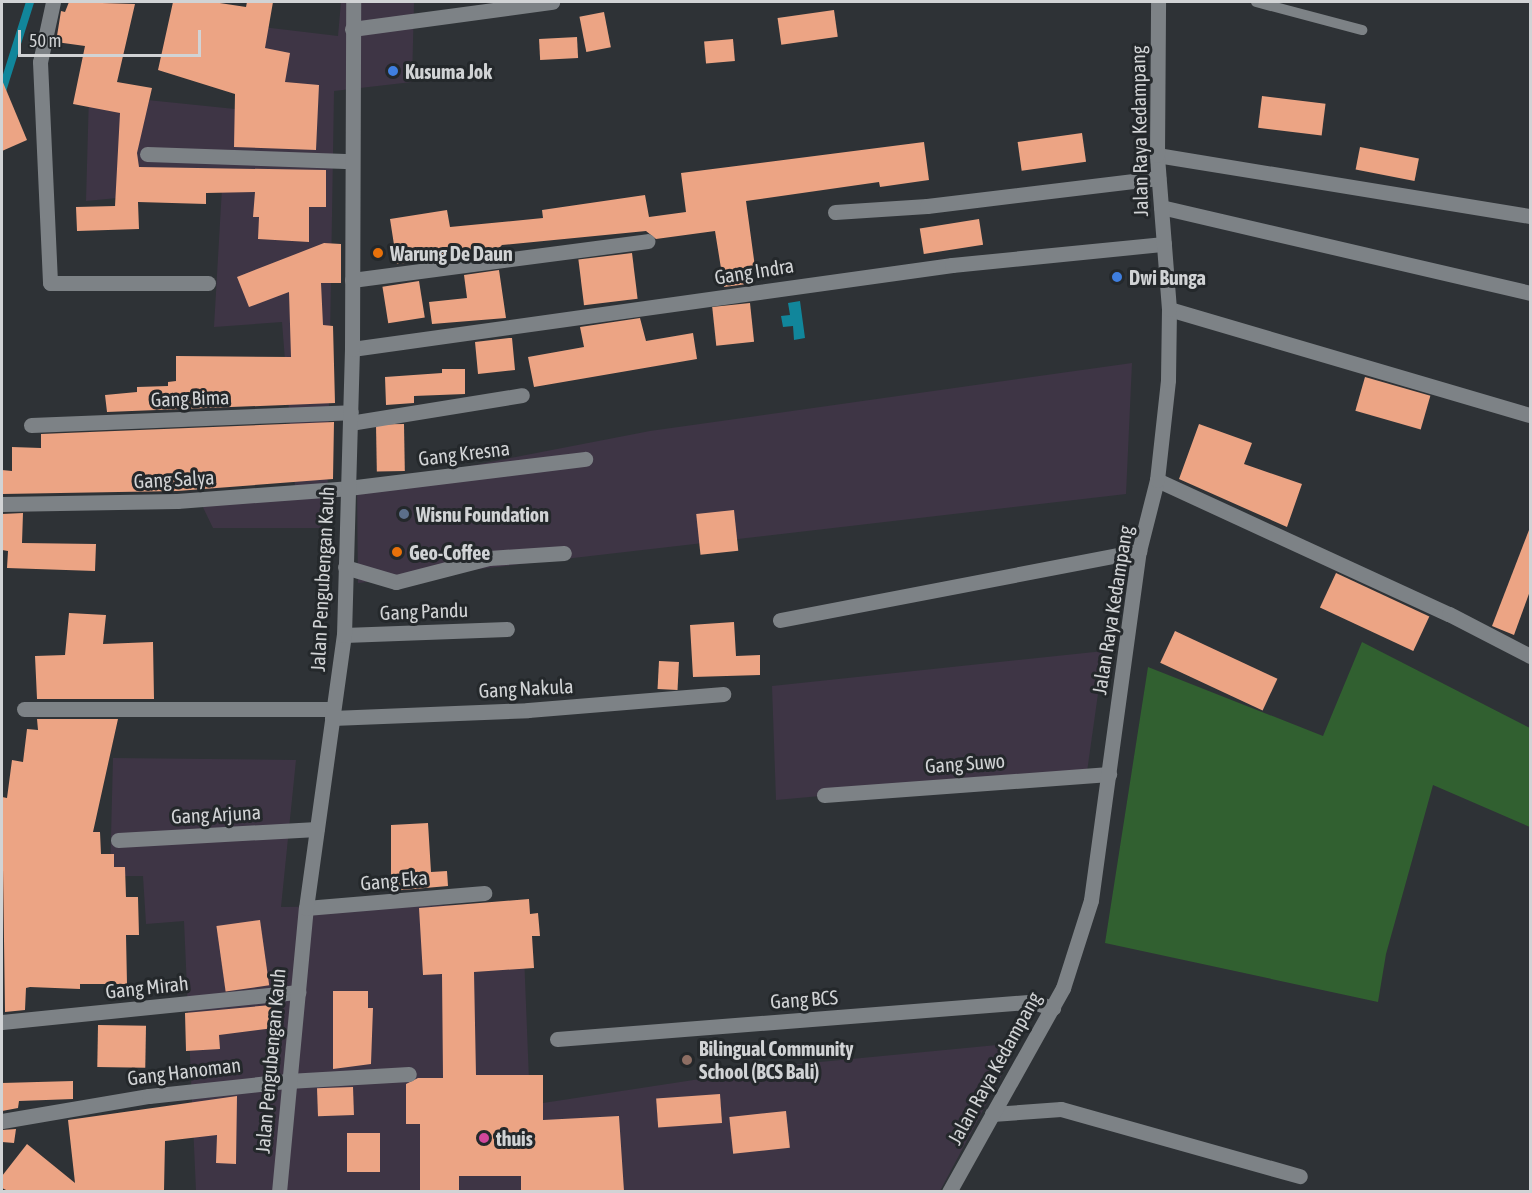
<!DOCTYPE html>
<style>
body{margin:0}
#map{position:relative;width:1532px;height:1193px;overflow:hidden;background:#2e3236;font-family:"Asap Condensed",sans-serif}
div>[style]{position:absolute}
.commercial>*{inset:0;background:#3e3545}
.green>*{inset:0;background:#316030}
.water>*{inset:0;background:#11869b}
.stream>*{height:8px;margin:-4px;padding:0 4px;transform-origin:4px;border-radius:4px;background:#11869b}
.building>*{inset:0;background:#eca484;transform-origin:0 0}
.service>*{height:10px;margin:-5px;padding:0 5px;transform-origin:5px;border-radius:5px;background:#7d8286}
.minor>*{height:15px;margin:-7.5px;padding:0 7.5px;transform-origin:7.5px;border-radius:7.5px;background:#7d8286}
.tertiary>*{height:15px;margin:-7.5px;padding:0 7.5px;transform-origin:7.5px;border-radius:7.5px;background:#7d8286}
.dots>*{width:16px;height:16px;translate:-50% -50%;box-sizing:border-box;border:3px solid #24282b;border-radius:50%}
span{translate:-50% -50%;white-space:nowrap;text-align:center;line-height:1.15;-webkit-text-stroke:6px #24282b;paint-order:stroke}
.poi-label{font-size:20px;color:#d1d3d5;font-weight:700}
.left{translate:0 -50%;text-align:left}
.street-label{font-size:20px;color:#d1d3d5}
.frame{position:absolute;inset:0;border:3px solid #d1d3d5;pointer-events:none}
.scale{position:absolute;left:18px;top:30px;width:183px;height:27px;box-sizing:border-box;border:3px solid #d1d3d5;border-top:0;padding-left:8px;font-size:18px;line-height:21px;white-space:nowrap;color:#d1d3d5;-webkit-text-stroke:4px #24282b;paint-order:stroke}
</style>
<div id="map">
<div class="commercial">
<div style="clip-path:polygon(341px 2px,414px 2px,412px 82px,334px 91px,327px 528px,213px 528px,198px 497px,295px 487px,282px 322px,214px 327px,222px 188px,86px 201px,89px 94px,235px 109px,238px 24px,338px 36px)"></div>
<div style="clip-path:polygon(1132px 363px,1126px 494px,358px 583px,357px 488px,650px 431px)"></div>
<div style="clip-path:polygon(1104px 651px,1087px 772px,776px 800px,772px 686px)"></div>
<div style="clip-path:polygon(113px 758px,296px 760px,281px 907px,522px 904px,530px 1105px,799px 1064px,1019px 1043px,940px 1191px,196px 1191px,184px 921px,146px 924px,143px 876px,110px 876px)"></div>
</div>
<div class="green">
<div style="clip-path:polygon(1362px 642px,1530px 728px,1530px 827px,1433px 785px,1386px 954px,1378px 1002px,1105px 943px,1148px 667px,1323px 736px)"></div>
</div>
<div class="water">
<div style="clip-path:polygon(800px 301px,805px 338px,794px 340px,793px 326px,783px 327px,781px 316px,790px 315px,788px 303px)"></div>
</div>
<div class="stream">
<div style="left:2px;top:91px;width:93px;rotate:-72.5deg"></div>
</div>
<div class="building">
<div style="clip-path:polygon(69px 2px,135px 4px,117px 82px,152px 88px,137px 153px,139px 167px,326px 170px,326px 207px,309px 207px,309px 242px,258px 239px,259px 217px,253px 217px,255px 192px,206px 193px,206px 204px,138px 202px,139px 229px,77px 231px,76px 207px,115px 206px,120px 113px,73px 104px,85px 46px,56px 42px,61px 11px,65px 12px)"></div>
<div style="clip-path:polygon(173px 2px,213px 2px,246px 7px,247px 2px,273px 2px,265px 48px,290px 53px,285px 82px,319px 85px,316px 150px,234px 147px,235px 94px,158px 70px)"></div>
<div style="left:834px;top:10px;width:27px;height:57px;rotate:82deg"></div>
<div style="left:604px;top:12px;width:36px;height:25px;rotate:79deg"></div>
<div style="left:577px;top:37px;width:21px;height:38px;rotate:87deg"></div>
<div style="left:733px;top:39px;width:22px;height:29px;rotate:85deg"></div>
<div style="clip-path:polygon(2px 80px,27px 140px,2px 151px)"></div>
<div style="left:1262px;top:96px;width:64px;height:32px;rotate:7deg"></div>
<div style="left:1082px;top:133px;width:29px;height:65px;rotate:82deg"></div>
<div style="clip-path:polygon(924px 142px,929px 180px,880px 187px,879px 182px,746px 201px,755px 267px,746px 268px,747px 284px,724px 287px,715px 231px,656px 239px,646px 231px,502px 245px,496px 251px,397px 264px,390px 219px,447px 210px,450px 227px,543px 218px,542px 210px,645px 195px,649px 217px,686px 212px,681px 173px)"></div>
<div style="left:1360px;top:147px;width:60px;height:23px;rotate:11deg"></div>
<div style="left:979px;top:219px;width:26px;height:60px;rotate:81deg"></div>
<div style="clip-path:polygon(324px 243px,341px 244px,341px 283px,321px 283px,323px 325px,333px 326px,335px 403px,107px 412px,105px 395px,137px 392px,137px 387px,168px 386px,168px 382px,176px 381px,176px 356px,291px 357px,289px 292px,249px 307px,237px 277px)"></div>
<div style="left:632px;top:253px;width:46px;height:54px;rotate:83deg"></div>
<div style="clip-path:polygon(499px 270px,506px 318px,432px 324px,429px 302px,467px 298px,464px 275px)"></div>
<div style="left:419px;top:281px;width:37px;height:37px;rotate:81deg"></div>
<div style="left:750px;top:303px;width:39px;height:38px;rotate:84deg"></div>
<div style="clip-path:polygon(640px 318px,646px 341px,693px 333px,697px 359px,534px 387px,528px 357px,584px 347px,580px 327px)"></div>
<div style="clip-path:polygon(509px 338px,512px 338px,515px 370px,478px 374px,475px 342px)"></div>
<div style="clip-path:polygon(442px 369px,465px 369px,465px 394px,414px 396px,414px 403px,386px 405px,385px 377px,442px 373px)"></div>
<div style="left:1365px;top:377px;width:68px;height:35px;rotate:16deg"></div>
<div style="clip-path:polygon(334px 422px,333px 479px,177px 491px,2px 494px,2px 470px,12px 471px,12px 447px,41px 448px,41px 434px)"></div>
<div style="left:404px;top:424px;width:47px;height:28px;rotate:89deg"></div>
<div style="clip-path:polygon(1199px 424px,1252px 443px,1244px 464px,1302px 484px,1287px 527px,1179px 479px)"></div>
<div style="left:734px;top:510px;width:41px;height:38px;rotate:84deg"></div>
<div style="clip-path:polygon(23px 513px,22px 543px,96px 544px,95px 571px,7px 568px,8px 551px,2px 550px,2px 514px)"></div>
<div style="clip-path:polygon(1529px 530px,1530px 591px,1514px 635px,1492px 626px)"></div>
<div style="left:1336px;top:573px;width:103px;height:38px;rotate:25deg"></div>
<div style="clip-path:polygon(69px 613px,106px 615px,103px 644px,153px 642px,154px 699px,37px 699px,35px 656px,65px 655px)"></div>
<div style="clip-path:polygon(734px 622px,736px 656px,760px 655px,760px 675px,693px 677px,690px 625px)"></div>
<div style="left:1175px;top:631px;width:113px;height:35px;rotate:25deg"></div>
<div style="left:659px;top:661px;width:20px;height:28px;rotate:3deg"></div>
<div style="clip-path:polygon(37px 719px,118px 719px,93px 832px,100px 832px,101px 854px,114px 854px,114px 867px,125px 867px,126px 897px,138px 897px,139px 935px,126px 935px,127px 984px,80px 984px,80px 989px,30px 987px,26px 988px,25px 1010px,5px 1012px,2px 797px,7px 798px,12px 760px,23px 762px,27px 729px,38px 730px)"></div>
<div style="clip-path:polygon(428px 823px,431px 872px,447px 871px,448px 886px,391px 891px,391px 825px)"></div>
<div style="clip-path:polygon(529px 899px,530px 914px,538px 913px,540px 936px,532px 936px,534px 968px,474px 972px,476px 1075px,543px 1075px,543px 1120px,619px 1116px,624px 1191px,521px 1191px,521px 1176px,459px 1176px,459px 1191px,420px 1191px,420px 1124px,406px 1124px,406px 1084px,418px 1078px,443px 1078px,442px 974px,423px 975px,419px 908px)"></div>
<div style="left:260px;top:920px;width:66px;height:44px;rotate:82deg"></div>
<div style="clip-path:polygon(333px 991px,368px 991px,368px 1008px,373px 1008px,371px 1064px,333px 1069px)"></div>
<div style="clip-path:polygon(271px 1005px,274px 1028px,219px 1035px,220px 1049px,186px 1051px,185px 1013px)"></div>
<div style="left:98px;top:1025px;width:48px;height:42px;rotate:1deg"></div>
<div style="clip-path:polygon(73px 1081px,73px 1099px,19px 1101px,18px 1108px,2px 1111px,2px 1083px)"></div>
<div style="left:353px;top:1087px;width:28px;height:36px;rotate:88deg"></div>
<div style="left:720px;top:1094px;width:29px;height:64px;rotate:86deg"></div>
<div style="clip-path:polygon(237px 1096px,236px 1164px,216px 1163px,217px 1135px,165px 1141px,164px 1191px,8px 1191px,2px 1188px,2px 1176px,27px 1144px,75px 1183px,68px 1120px)"></div>
<div style="left:786px;top:1111px;width:37px;height:57px;rotate:84deg"></div>
<div style="clip-path:polygon(16px 1129px,14px 1143px,2px 1142px,2px 1130px)"></div>
<div style="left:347px;top:1133px;width:33px;height:39px"></div>
</div>
<div class="service">
<div style="left:1256px;top:2px;width:110px;rotate:14.8deg"></div>
</div>
<div class="minor">
<div style="left:53px;top:2px;width:61px;rotate:102.2deg"></div>
<div style="left:40px;top:62px;width:221px;rotate:87.4deg"></div>
<div style="left:50px;top:283px;width:158px"></div>
<div style="left:352px;top:29px;width:202px;rotate:-7.7deg"></div>
<div style="left:147px;top:154px;width:205px;rotate:2deg"></div>
<div style="left:1157px;top:155px;width:378px;rotate:9.3deg"></div>
<div style="left:1161px;top:207px;width:379px;rotate:13.1deg"></div>
<div style="left:835px;top:212px;width:92px;rotate:-3.7deg"></div>
<div style="left:927px;top:206px;width:233px;rotate:-6.9deg"></div>
<div style="left:352px;top:280px;width:298px;rotate:-7.5deg"></div>
<div style="left:1169px;top:309px;width:376px;rotate:16.4deg"></div>
<div style="left:352px;top:349px;width:606px;rotate:-7.97deg"></div>
<div style="left:952px;top:265px;width:213px;rotate:-5.7deg"></div>
<div style="left:350px;top:423px;width:174px;rotate:-9.2deg"></div>
<div style="left:31px;top:425px;width:320px;rotate:-2.3deg"></div>
<div style="left:1157px;top:480px;width:321px;rotate:24.7deg"></div>
<div style="left:1449px;top:614px;width:91px;rotate:27.4deg"></div>
<div style="left:2px;top:504px;width:175px;rotate:-1deg"></div>
<div style="left:177px;top:501px;width:171px;rotate:-4.3deg"></div>
<div style="left:348px;top:488px;width:239px;rotate:-7deg"></div>
<div style="left:345px;top:567px;width:53px;rotate:16.4deg"></div>
<div style="left:396px;top:582px;width:96px;rotate:-14.5deg"></div>
<div style="left:489px;top:558px;width:75px;rotate:-3.8deg"></div>
<div style="left:780px;top:620px;width:366px;rotate:-10.9deg"></div>
<div style="left:344px;top:635px;width:163px;rotate:-2.1deg"></div>
<div style="left:24px;top:709px;width:309px"></div>
<div style="left:332px;top:718px;width:196px;rotate:-2.3deg"></div>
<div style="left:528px;top:710px;width:196px;rotate:-4.7deg"></div>
<div style="left:824px;top:795px;width:286px;rotate:-4.2deg"></div>
<div style="left:118px;top:840px;width:199px;rotate:-3.2deg"></div>
<div style="left:306px;top:908px;width:179px;rotate:-4.8deg"></div>
<div style="left:2px;top:1022px;width:298px;rotate:-5.8deg"></div>
<div style="left:557px;top:1039px;width:476px;rotate:-4.5deg"></div>
<div style="left:1032px;top:1002px;width:22px;rotate:16deg"></div>
<div style="left:992px;top:1114px;width:69px;rotate:-4.1deg"></div>
<div style="left:1061px;top:1109px;width:248px;rotate:15.7deg"></div>
<div style="left:2px;top:1121px;width:149px;rotate:-9.7deg"></div>
<div style="left:149px;top:1096px;width:140px;rotate:-6.2deg"></div>
<div style="left:288px;top:1081px;width:121px;rotate:-3.3deg"></div>
</div>
<div class="tertiary">
<div style="left:279px;top:1192px;width:285px;rotate:-84.6deg"></div>
<div style="left:306px;top:908px;width:276px;rotate:-82.1deg"></div>
<div style="left:344px;top:635px;width:286px;rotate:-88.4deg"></div>
<div style="left:352px;top:349px;width:347px;rotate:-89.8deg"></div>
<div style="left:949px;top:1192px;width:234px;rotate:-60.8deg"></div>
<div style="left:1063px;top:988px;width:92px;rotate:-72.3deg"></div>
<div style="left:1091px;top:900px;width:352px;rotate:-82.2deg"></div>
<div style="left:1139px;top:551px;width:73px;rotate:-75.8deg"></div>
<div style="left:1157px;top:480px;width:101px;rotate:-83.7deg"></div>
<div style="left:1168px;top:380px;width:71px;rotate:-89.2deg"></div>
<div style="left:1169px;top:309px;width:154px;rotate:-94.5deg"></div>
<div style="left:1157px;top:155px;width:153px;rotate:-89.6deg"></div>
</div>
<div class="dots">
<div style="left:393px;top:71px;background:#3f7fe0"></div>
<div style="left:378px;top:253px;background:#e8710a"></div>
<div style="left:1117px;top:277px;background:#3f7fe0"></div>
<div style="left:404px;top:514px;background:#5c6f8a"></div>
<div style="left:397px;top:552px;background:#e8710a"></div>
<div style="left:687px;top:1060px;background:#8d6e63"></div>
<div style="left:484px;top:1138px;background:#d1479c"></div>
</div>
<div class="poi-label">
<span class="left" style="left:405px;top:71px">Kusuma Jok</span>
<span class="left" style="left:390px;top:253px">Warung De Daun</span>
<span class="left" style="left:1129px;top:277px">Dwi Bunga</span>
<span class="left" style="left:416px;top:514px">Wisnu Foundation</span>
<span class="left" style="left:409px;top:552px">Geo-Coffee</span>
<span class="left" style="left:699px;top:1060px">Bilingual Community<br>School (BCS Bali)</span>
<span class="left" style="left:496px;top:1138px">thuis</span>
</div>
<div class="street-label">
<span style="left:1139px;top:131px;rotate:-91deg">Jalan Raya Kedampang</span>
<span style="left:754px;top:271px;rotate:-9deg">Gang Indra</span>
<span style="left:190px;top:398px;rotate:-2deg">Gang Bima</span>
<span style="left:464px;top:453px;rotate:-7deg">Gang Kresna</span>
<span style="left:174px;top:479px;rotate:-3deg">Gang Salya</span>
<span style="left:322px;top:579px;rotate:-87deg">Jalan Pengubengan Kauh</span>
<span style="left:1112px;top:610px;rotate:-81deg">Jalan Raya Kedampang</span>
<span style="left:424px;top:611px;rotate:-2deg">Gang Pandu</span>
<span style="left:526px;top:688px;rotate:-3deg">Gang Nakula</span>
<span style="left:965px;top:763px;rotate:-4deg">Gang Suwo</span>
<span style="left:216px;top:814px;rotate:-3deg">Gang Arjuna</span>
<span style="left:394px;top:880px;rotate:-5deg">Gang Eka</span>
<span style="left:147px;top:987px;rotate:-6deg">Gang Mirah</span>
<span style="left:804px;top:999px;rotate:-4deg">Gang BCS</span>
<span style="left:270px;top:1061px;rotate:-85deg">Jalan Pengubengan Kauh</span>
<span style="left:994px;top:1068px;rotate:-61deg">Jalan Raya Kedampang</span>
<span style="left:184px;top:1071px;rotate:-7deg">Gang Hanoman</span>
</div>
<div class="frame"></div>
<div class="scale">50 m</div>
</div>
